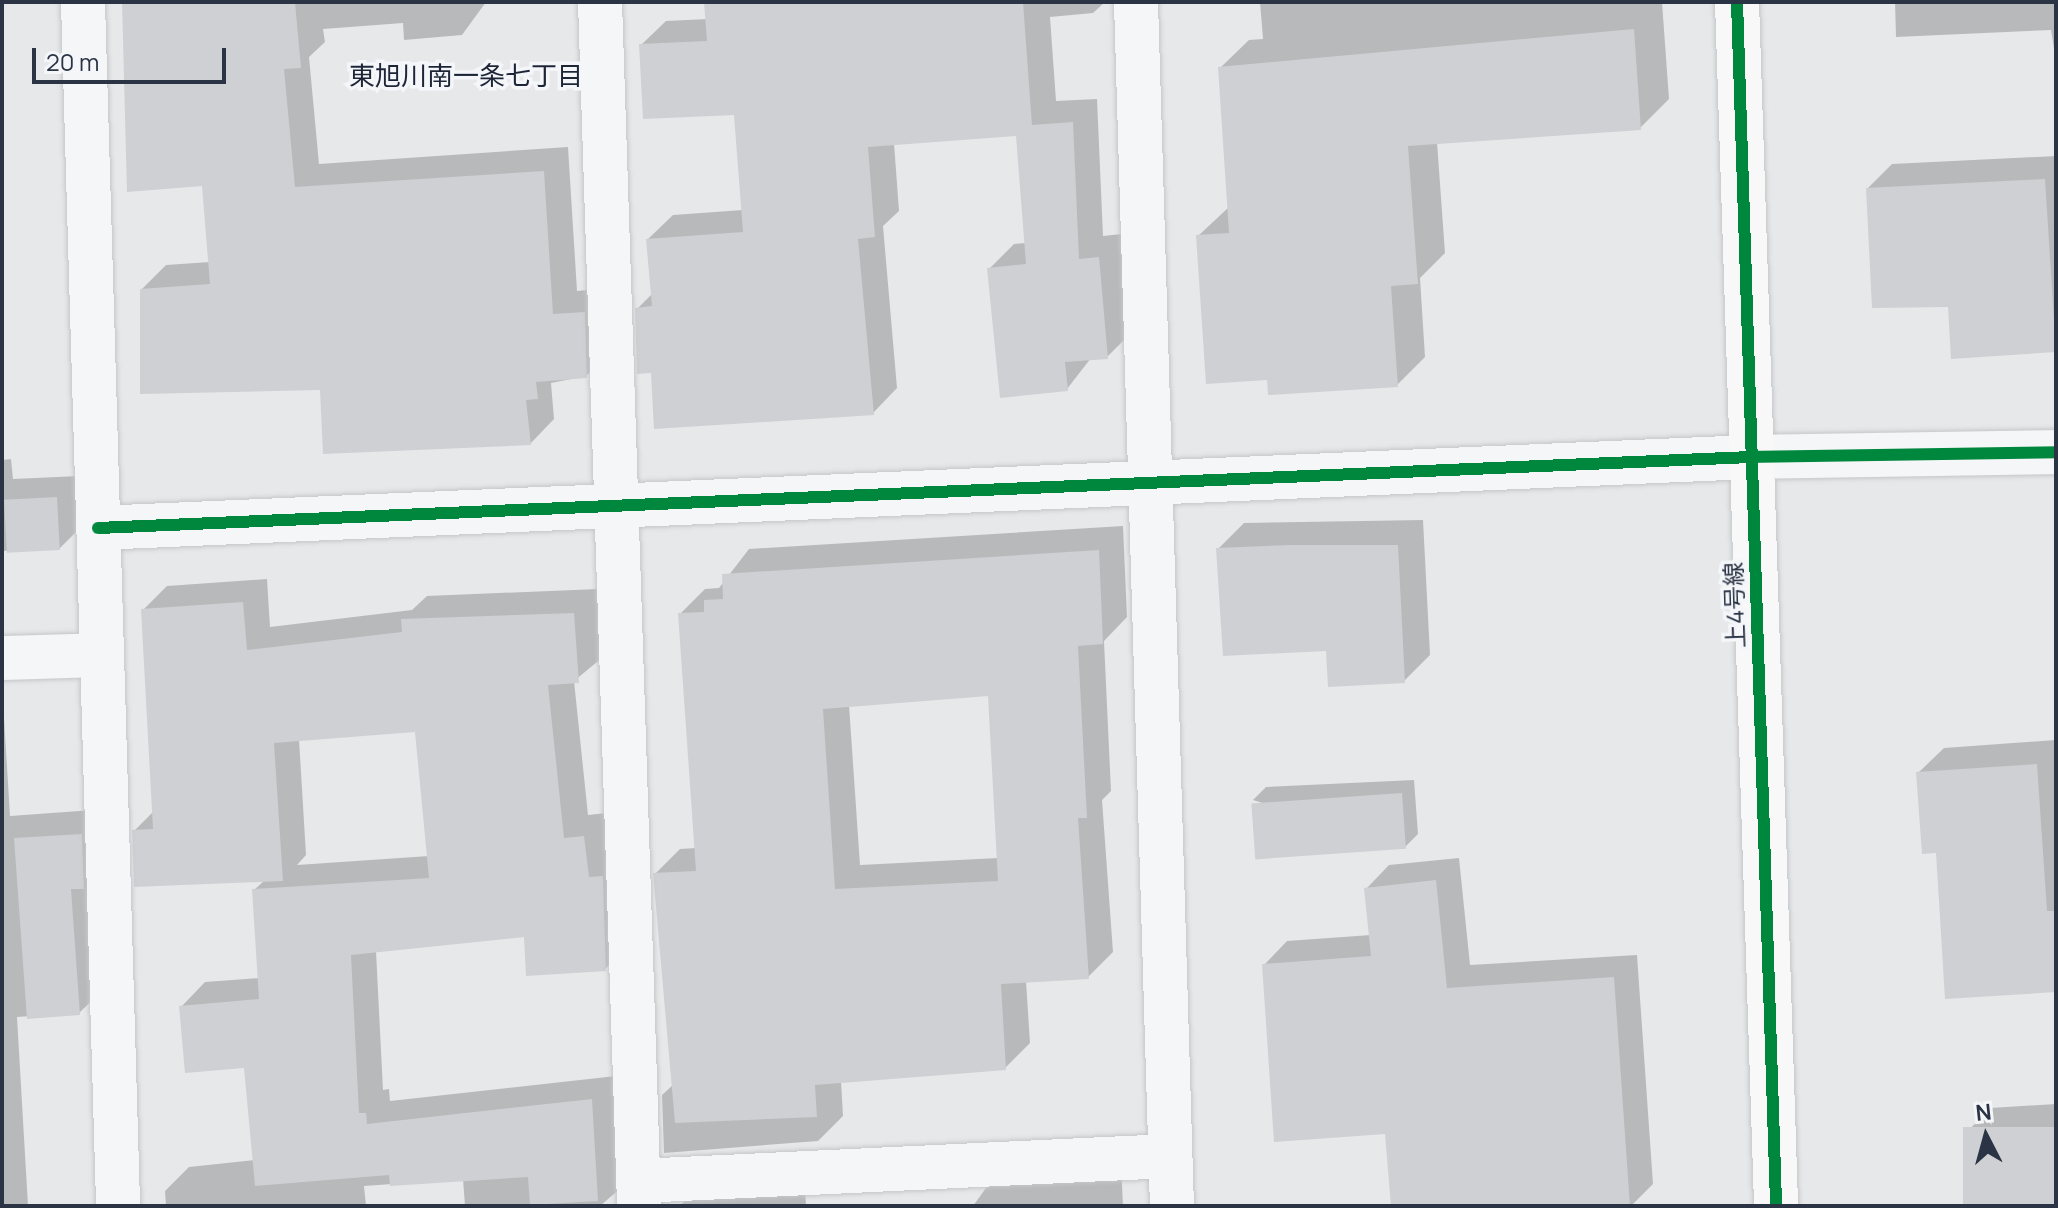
<!DOCTYPE html>
<meta charset="utf-8">
<style>
body{margin:0}
#map{position:relative;width:2058px;height:1208px;overflow:hidden;background:#e6e8ea;font-family:Manrope,"Noto Sans JP",sans-serif}
div>[style]{position:absolute}
.shadow>*{inset:0;background:#0003}
.building>*{inset:0;background:#ced0d3;transform-origin:0 0}
.roads{filter:drop-shadow(0 0 2px #c4c6c8) drop-shadow(0 0 2px #c4c6c8)}
.street>*{height:44px;margin:-22px;padding:0 22px;transform-origin:22px;border-radius:22px;background:#f5f6f7}
.secondary>*{height:44px;margin:-22px;padding:0 22px;transform-origin:22px;border-radius:22px;background:#f8f8f8}
.cycleway>*{height:12px;margin:-6px;padding:0 6px;transform-origin:6px;border-radius:6px;background:#00873e}
span{translate:-50% -50%;white-space:nowrap;text-align:center;line-height:1.15;-webkit-text-stroke:7px #f4f6f9;paint-order:stroke}
.street-label{font-size:24px;color:#2b3445}
.neighbourhood-label{font-size:26px;color:#1d2536}
.frame{position:absolute;inset:0;border:4px solid #2b3445;pointer-events:none}
.north{position:absolute;left:1946px;top:1096px;width:80px;height:80px;-webkit-text-stroke:6px #f4f6f9;paint-order:stroke;rotate:354deg;font-size:22px;font-weight:700;line-height:32px;text-align:center;color:#2b3445}
.north::after{content:'';display:block;margin:auto;width:28px;height:36px;background:#2b3445;clip-path:polygon(50% 0,100% 100%,50% 72%,0 100%)}
.scale{position:absolute;left:32px;top:48px;width:194px;height:36px;box-sizing:border-box;border:4px solid #2b3445;border-top:0;padding-left:10px;font-size:24px;line-height:28px;white-space:nowrap;color:#2b3445;-webkit-text-stroke:6px #f4f6f9;paint-order:stroke}
</style>
<div id="map">
<div class="shadow">
<div style="clip-path:polygon(123px 2px,486px 2px,462px 35px,404px 40px,403px 23px,323px 29px,325px 42px,309px 57px,319px 164px,568px 147px,577px 291px,609px 288px,611px 352px,586px 376px,551px 383px,554px 419px,530px 444px,142px 289px,166px 265px,210px 262px,204px 184px)"></div>
<div style="clip-path:polygon(706px 2px,1105px 2px,1093px 13px,1050px 17px,1056px 101px,1097px 99px,1103px 236px,1122px 234px,1132px 332px,1107px 357px,1091px 358px,1067px 389px,989px 269px,1014px 244px,1026px 243px,1018px 134px,894px 143px,899px 211px,883px 226px,897px 388px,873px 413px,637px 309px,653px 293px,648px 239px,673px 215px,743px 210px,736px 113px,641px 45px,666px 21px,708px 19px)"></div>
<div style="clip-path:polygon(1260px 2px,1662px 2px,1669px 99px,1640px 128px,1437px 142px,1445px 253px,1420px 278px,1425px 357px,1397px 385px,1269px 378px,1198px 236px,1229px 207px,1220px 68px,1249px 40px,1263px 39px)"></div>
<div style="clip-path:polygon(1895px 2px,2056px 2px,2056px 61px,2051px 30px,1896px 37px)"></div>
<div style="clip-path:polygon(2056px 156px,2056px 350px,1953px 357px,1950px 305px,1868px 188px,1892px 164px)"></div>
<div style="clip-path:polygon(11px 459px,13px 479px,79px 476px,82px 526px,59px 549px,2px 551px,2px 460px)"></div>
<div style="clip-path:polygon(1423px 520px,1430px 655px,1404px 681px,1328px 649px,1218px 549px,1244px 523px)"></div>
<div style="clip-path:polygon(evenodd,1123px 526px,1127px 617px,1104px 641px,1111px 791px,1102px 800px,1113px 952px,1088px 977px,1026px 981px,1030px 1043px,1005px 1068px,841px 1081px,843px 1116px,818px 1141px,664px 1153px,662px 1095px,675px 1083px,655px 874px,680px 849px,696px 848px,680px 614px,705px 589px,719px 588px,749px 549px,1123px 526px,990px 694px,998px 858px,860px 865px,849px 705px,990px 694px)"></div>
<div style="clip-path:polygon(evenodd,267px 579px,270px 627px,412px 610px,427px 596px,598px 589px,603px 657px,574px 681px,588px 815px,607px 813px,630px 945px,605px 969px,525px 935px,376px 951px,383px 1090px,389px 1089px,390px 1101px,634px 1074px,637px 1174px,600px 1206px,465px 1206px,463px 1179px,364px 1186px,366px 1206px,166px 1206px,165px 1191px,189px 1167px,255px 1160px,246px 1066px,181px 1007px,205px 982px,260px 978px,254px 890px,265px 880px,134px 831px,154px 811px,143px 610px,167px 586px,267px 579px,417px 730px,429px 856px,297px 865px,306px 855px,299px 739px,417px 730px)"></div>
<div style="clip-path:polygon(2px 685px,10px 816px,107px 809px,105px 988px,79px 1013px,17px 1017px,28px 1206px,2px 1206px)"></div>
<div style="clip-path:polygon(2056px 740px,2056px 990px,1938px 851px,1918px 773px,1944px 748px)"></div>
<div style="clip-path:polygon(1414px 780px,1418px 834px,1405px 847px,1253px 800px,1266px 787px)"></div>
<div style="clip-path:polygon(1459px 858px,1470px 965px,1637px 955px,1653px 1184px,1631px 1206px,1393px 1206px,1387px 1132px,1264px 965px,1287px 941px,1371px 935px,1366px 889px,1389px 865px)"></div>
<div style="clip-path:polygon(2056px 1104px,2056px 1206px,1970px 1206px,1965px 1134px,1990px 1108px)"></div>
<div style="clip-path:polygon(1121px 1164px,1123px 1206px,973px 1206px,996px 1174px)"></div>
<div style="clip-path:polygon(804px 1176px,806px 1206px,680px 1206px,704px 1181px)"></div>
</div>
<div class="building">
<div style="clip-path:polygon(122px 2px,295px 2px,301px 68px,284px 69px,295px 187px,544px 171px,553px 314px,585px 312px,587px 378px,536px 382px,538px 399px,526px 400px,531px 445px,323px 454px,320px 390px,140px 394px,140px 289px,210px 284px,202px 186px,127px 192px)"></div>
<div style="clip-path:polygon(704px 2px,1023px 2px,1032px 125px,1073px 122px,1079px 259px,1099px 257px,1108px 359px,1065px 362px,1068px 391px,1000px 398px,987px 268px,1026px 264px,1016px 136px,868px 147px,875px 237px,858px 239px,874px 415px,654px 429px,651px 373px,637px 374px,635px 308px,652px 306px,646px 239px,743px 232px,734px 115px,643px 119px,639px 44px,707px 41px)"></div>
<div style="clip-path:polygon(1634px 29px,1641px 130px,1408px 146px,1418px 284px,1391px 286px,1398px 387px,1268px 395px,1267px 380px,1206px 384px,1196px 235px,1229px 233px,1218px 67px)"></div>
<div style="clip-path:polygon(2045px 179px,2056px 352px,1951px 359px,1948px 307px,1872px 308px,1866px 188px)"></div>
<div style="left:57px;top:497px;width:53px;height:53px;rotate:87deg"></div>
<div style="clip-path:polygon(1292px 545px,1398px 545px,1405px 683px,1328px 687px,1326px 651px,1223px 656px,1216px 548px)"></div>
<div style="clip-path:polygon(evenodd,1099px 550px,1103px 644px,1078px 646px,1087px 818px,1078px 818px,1089px 979px,1001px 984px,1006px 1070px,815px 1085px,817px 1117px,675px 1123px,653px 873px,696px 871px,678px 613px,704px 612px,704px 600px,723px 599px,722px 574px,1099px 550px,988px 696px,998px 881px,835px 889px,823px 709px,988px 696px)"></div>
<div style="clip-path:polygon(243px 602px,247px 650px,402px 632px,401px 619px,574px 613px,579px 683px,548px 685px,564px 838px,584px 836px,589px 877px,603px 876px,606px 971px,526px 976px,524px 937px,351px 955px,359px 1113px,366px 1113px,367px 1124px,592px 1099px,598px 1201px,530px 1205px,528px 1177px,390px 1186px,389px 1175px,255px 1186px,244px 1068px,185px 1073px,179px 1006px,259px 999px,252px 889px,429px 878px,415px 732px,274px 743px,283px 881px,134px 887px,132px 830px,153px 829px,141px 609px)"></div>
<div style="clip-path:polygon(2037px 764px,2047px 911px,2056px 911px,2056px 992px,1945px 999px,1936px 853px,1922px 854px,1916px 772px)"></div>
<div style="left:1402px;top:793px;width:56px;height:151px;rotate:86deg"></div>
<div style="clip-path:polygon(82px 834px,84px 889px,71px 889px,80px 1015px,27px 1019px,14px 838px)"></div>
<div style="clip-path:polygon(1436px 880px,1447px 988px,1614px 977px,1630px 1206px,1391px 1206px,1385px 1134px,1274px 1142px,1262px 964px,1371px 956px,1364px 888px)"></div>
<div style="left:2056px;top:1127px;width:79px;height:93px;rotate:90deg"></div>
</div>
<div class="roads">
<div class="street">
<div style="left:83px;top:2px;width:1205px;rotate:88.33deg"></div>
<div style="left:600px;top:2px;width:1205px;rotate:88.14deg"></div>
<div style="left:1136px;top:2px;width:1205px;rotate:88.29deg"></div>
<div style="left:98px;top:528px;width:1655px;rotate:-2.46deg"></div>
<div style="left:1751px;top:457px;width:305px;rotate:-0.9deg"></div>
<div style="left:2px;top:658px;width:100px;rotate:-1.7deg"></div>
<div style="left:639px;top:1181px;width:532px;rotate:-2.7deg"></div>
</div>
<div class="secondary">
<div style="left:1737px;top:2px;width:1205px;rotate:88.14deg"></div>
</div>
</div>
<div class="cycleway">
<div style="left:1737px;top:2px;width:1205px;rotate:88.14deg"></div>
<div style="left:98px;top:528px;width:1655px;rotate:-2.46deg"></div>
<div style="left:1751px;top:457px;width:305px;rotate:-0.9deg"></div>
</div>
<div class="street-label">
<span style="left:1734px;top:605px;rotate:-92deg">上4号線</span>
</div>
<div class="neighbourhood-label">
<span style="left:466px;top:76px">東旭川南一条七丁目</span>
</div>
<div class="frame"></div>
<div class="north">N</div>
<div class="scale">20 m</div>
</div>
